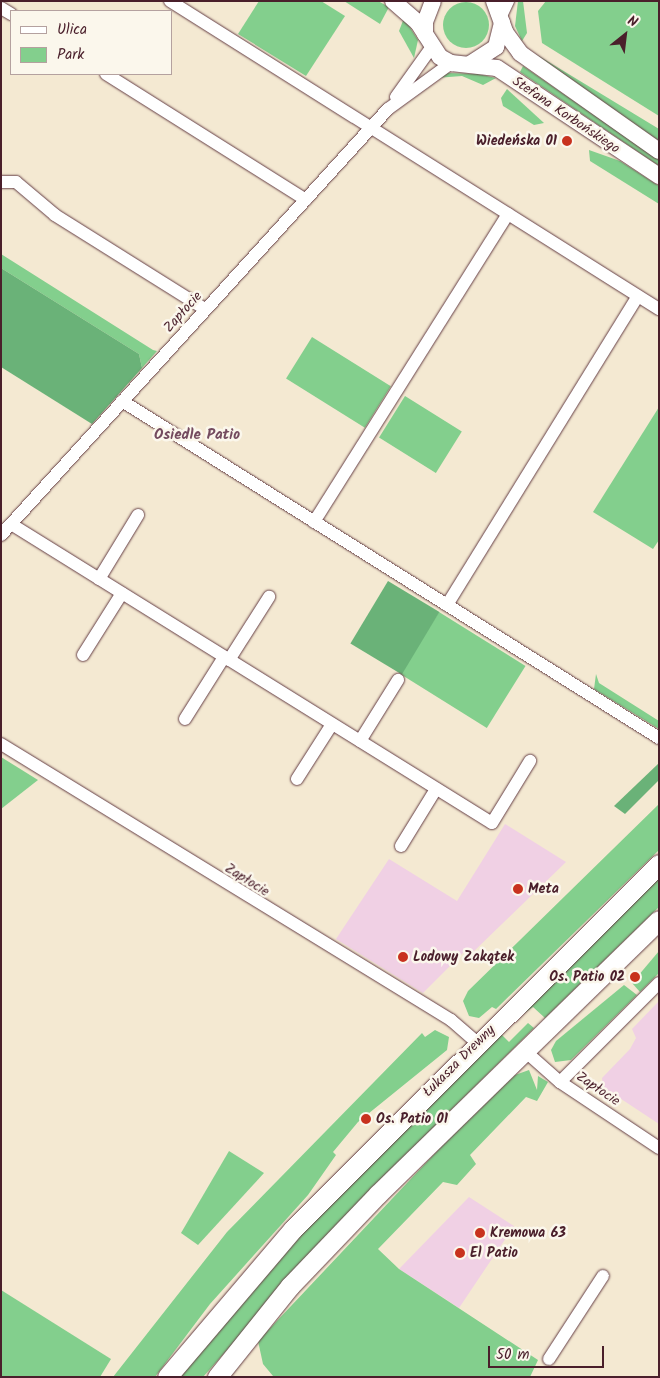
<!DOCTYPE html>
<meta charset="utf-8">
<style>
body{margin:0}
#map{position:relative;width:660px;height:1378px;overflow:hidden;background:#f4e9d2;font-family:Kalam,sans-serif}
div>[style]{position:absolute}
.built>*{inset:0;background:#f0d0e4}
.green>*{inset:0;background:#83cf8d;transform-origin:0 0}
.round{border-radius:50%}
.forest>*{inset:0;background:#6ab278;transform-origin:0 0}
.roads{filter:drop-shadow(0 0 1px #643d44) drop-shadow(0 0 1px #643d44)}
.minor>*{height:12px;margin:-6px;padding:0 6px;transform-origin:6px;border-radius:6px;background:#fff}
.tertiary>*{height:16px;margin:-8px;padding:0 8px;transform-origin:8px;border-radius:8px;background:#fff}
.secondary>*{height:19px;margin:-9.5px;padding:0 9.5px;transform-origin:9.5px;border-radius:9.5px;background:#fff}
.dots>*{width:14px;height:14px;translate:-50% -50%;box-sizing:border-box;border:2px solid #fbf7ec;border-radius:50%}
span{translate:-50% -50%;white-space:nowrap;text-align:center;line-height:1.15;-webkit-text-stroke:5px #fbf7ec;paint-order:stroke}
.street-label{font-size:14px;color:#4a1f2b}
.poi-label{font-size:14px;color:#4a1f2b;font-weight:700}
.right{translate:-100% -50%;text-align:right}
.left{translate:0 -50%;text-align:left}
.neighbourhood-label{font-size:15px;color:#744b5f;font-weight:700}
.frame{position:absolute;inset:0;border:2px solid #4a1f2b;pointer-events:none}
.legend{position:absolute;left:10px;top:10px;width:162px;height:65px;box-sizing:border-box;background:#fbf7ec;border:1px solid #b4a19f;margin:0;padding:6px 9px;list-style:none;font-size:15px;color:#4a1f2b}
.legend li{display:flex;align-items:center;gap:10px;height:25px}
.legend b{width:25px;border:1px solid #b4a19f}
.north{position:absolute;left:600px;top:10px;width:50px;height:50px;-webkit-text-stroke:4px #fbf7ec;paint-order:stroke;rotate:29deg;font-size:14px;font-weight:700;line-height:20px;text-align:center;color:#4a1f2b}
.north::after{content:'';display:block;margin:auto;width:18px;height:22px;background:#4a1f2b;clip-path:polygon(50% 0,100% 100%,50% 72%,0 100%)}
.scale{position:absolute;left:488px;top:1346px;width:116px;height:22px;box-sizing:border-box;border:2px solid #4a1f2b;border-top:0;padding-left:6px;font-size:15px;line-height:18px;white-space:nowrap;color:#4a1f2b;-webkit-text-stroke:4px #fbf7ec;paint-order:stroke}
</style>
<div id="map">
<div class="built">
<div style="clip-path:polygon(505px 824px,566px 862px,471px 954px,466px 950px,423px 993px,336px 939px,389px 859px,457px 901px)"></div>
<div style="clip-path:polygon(659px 1001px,659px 1124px,603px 1087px,602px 1078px,630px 1049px,636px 1038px,632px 1029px)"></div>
<div style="clip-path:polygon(469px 1197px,514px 1226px,459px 1308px,399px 1269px)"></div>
</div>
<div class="green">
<div style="clip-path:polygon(259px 1px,321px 1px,345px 16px,306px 76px,238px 34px)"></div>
<div style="clip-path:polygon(344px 1px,378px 1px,389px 7px,380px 24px)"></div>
<div style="clip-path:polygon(518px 1px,523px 1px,527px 33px,522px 41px,515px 26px)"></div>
<div style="clip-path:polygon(546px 1px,659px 1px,659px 116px,542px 43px,538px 11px)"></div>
<div class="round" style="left:443px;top:2px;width:46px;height:46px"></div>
<div style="clip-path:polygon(404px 18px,418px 40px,414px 58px,399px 31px)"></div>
<div style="clip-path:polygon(534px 53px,659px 129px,659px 141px,561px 72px)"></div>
<div style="clip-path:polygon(523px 66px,659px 160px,659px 166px,520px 72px)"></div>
<div style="clip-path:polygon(448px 73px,478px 74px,496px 78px,483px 85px,462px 76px,436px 78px)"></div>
<div style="clip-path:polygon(507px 89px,544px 123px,534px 125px,503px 106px,501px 98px)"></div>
<div style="clip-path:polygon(589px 150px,620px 161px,659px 186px,659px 204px,590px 161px)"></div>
<div style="clip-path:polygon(1px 254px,153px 350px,157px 351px,142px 368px,139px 354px,1px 268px)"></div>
<div style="left:312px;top:337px;width:93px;height:49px;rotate:32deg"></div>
<div style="left:405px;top:396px;width:67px;height:49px;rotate:32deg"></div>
<div style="clip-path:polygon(659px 407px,659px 540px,653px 549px,593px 512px)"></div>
<div style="left:439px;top:612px;width:102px;height:73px;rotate:32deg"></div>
<div style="clip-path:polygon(596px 674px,599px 683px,659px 721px,659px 729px,594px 689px)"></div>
<div style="clip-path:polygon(1px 757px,38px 780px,1px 809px)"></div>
<div style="clip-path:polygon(659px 804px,659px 850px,496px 1009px,492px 1007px,479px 1018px,469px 1016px,463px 1001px,468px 991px)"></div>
<div style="clip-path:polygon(659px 878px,659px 907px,545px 1018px,533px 1007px,511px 1023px)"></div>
<div style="clip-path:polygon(659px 951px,659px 973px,640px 992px,632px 983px)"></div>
<div style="clip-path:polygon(624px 985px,637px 995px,571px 1060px,555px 1062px,551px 1050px,556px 1041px)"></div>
<div style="clip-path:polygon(528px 1023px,534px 1028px,369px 1191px,203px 1377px,180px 1377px,322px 1210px,500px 1033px,509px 1042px)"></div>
<div style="clip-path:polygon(435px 1030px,449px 1037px,447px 1050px,358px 1122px,333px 1152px,336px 1155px,308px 1195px,210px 1304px,155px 1377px,113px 1377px,227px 1232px,422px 1033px,425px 1037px)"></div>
<div style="clip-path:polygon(529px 1070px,537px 1090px,538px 1076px,548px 1082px,537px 1101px,526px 1097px,470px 1155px,476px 1164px,457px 1185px,443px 1182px,378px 1249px,399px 1269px,538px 1360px,530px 1377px,273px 1376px,263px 1364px,258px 1341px,440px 1148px,515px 1075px)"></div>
<div style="clip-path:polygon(229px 1151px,264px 1173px,198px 1245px,181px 1233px)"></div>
<div style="clip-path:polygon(1px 1290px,111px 1359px,100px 1377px,1px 1377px)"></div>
</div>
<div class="forest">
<div style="clip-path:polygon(1px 268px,139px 354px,142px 368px,92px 424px,1px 367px)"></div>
<div style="left:388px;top:581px;width:60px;height:73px;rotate:31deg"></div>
<div style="clip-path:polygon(659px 763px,659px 780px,625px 814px,614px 806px)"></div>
</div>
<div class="roads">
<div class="minor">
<div style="left:170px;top:1px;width:578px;rotate:32.21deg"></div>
<div style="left:1px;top:8px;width:12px;rotate:31deg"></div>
<div style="left:501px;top:16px;width:17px;rotate:-65deg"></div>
<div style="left:106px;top:74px;width:236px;rotate:32.2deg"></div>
<div style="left:396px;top:97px;width:60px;rotate:-54.5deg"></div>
<div style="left:1px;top:182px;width:15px"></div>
<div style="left:16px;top:182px;width:51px;rotate:40.2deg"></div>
<div style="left:55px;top:215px;width:177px;rotate:32.1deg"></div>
<div style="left:122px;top:401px;width:634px;rotate:32.11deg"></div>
<div style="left:314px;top:522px;width:364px;rotate:-57.8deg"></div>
<div style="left:11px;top:524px;width:566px;rotate:31.87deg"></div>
<div style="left:492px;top:823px;width:73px;rotate:-58.5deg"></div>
<div style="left:1px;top:535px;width:576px;rotate:-47.75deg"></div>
<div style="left:388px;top:109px;width:78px;rotate:-36.1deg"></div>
<div style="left:99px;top:579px;width:75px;rotate:-58.6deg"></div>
<div style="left:447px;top:605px;width:363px;rotate:-58.3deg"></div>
<div style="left:83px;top:655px;width:73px;rotate:-57.8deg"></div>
<div style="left:229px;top:660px;width:75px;rotate:-57.6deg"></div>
<div style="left:185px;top:719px;width:73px;rotate:-57.8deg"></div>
<div style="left:360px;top:741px;width:72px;rotate:-58.1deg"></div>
<div style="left:1px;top:744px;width:528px;rotate:31.52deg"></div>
<div style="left:451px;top:1020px;width:33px;rotate:41deg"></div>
<div style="left:297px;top:779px;width:65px;rotate:-57.5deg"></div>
<div style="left:401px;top:846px;width:67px;rotate:-58.4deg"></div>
<div style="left:525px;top:1051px;width:47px;rotate:41.5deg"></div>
<div style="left:560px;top:1082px;width:119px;rotate:33.7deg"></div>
<div style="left:560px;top:1082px;width:140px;rotate:-45deg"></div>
<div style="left:549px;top:1359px;width:99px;rotate:-57deg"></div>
</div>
<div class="tertiary">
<div style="left:393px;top:1px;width:33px;rotate:41deg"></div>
<div style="left:418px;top:23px;width:40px;rotate:57.1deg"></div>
<div style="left:440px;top:57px;width:13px;rotate:29deg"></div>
<div style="left:451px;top:63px;width:46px;rotate:6.2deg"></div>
<div style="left:497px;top:68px;width:195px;rotate:33.7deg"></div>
<div style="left:494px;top:1px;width:33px;rotate:70deg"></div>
<div style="left:505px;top:32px;width:26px;rotate:54deg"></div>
<div style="left:520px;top:53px;width:170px;rotate:35.2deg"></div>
<div style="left:425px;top:34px;width:12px;rotate:-90deg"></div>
<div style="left:425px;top:22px;width:22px;rotate:-69deg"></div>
<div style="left:470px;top:64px;width:31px;rotate:-33deg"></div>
<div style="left:496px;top:47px;width:25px;rotate:-76deg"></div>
</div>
<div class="secondary">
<div style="left:167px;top:1377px;width:194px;rotate:-49.6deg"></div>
<div style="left:293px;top:1229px;width:517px;rotate:-44.92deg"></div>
<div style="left:217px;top:1377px;width:117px;rotate:-51.3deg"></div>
<div style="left:290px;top:1286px;width:127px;rotate:-46.3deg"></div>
<div style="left:378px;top:1194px;width:392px;rotate:-44.3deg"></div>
</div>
</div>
<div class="dots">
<div style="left:567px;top:141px;background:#c8321e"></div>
<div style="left:518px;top:889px;background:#c8321e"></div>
<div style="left:403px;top:957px;background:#c8321e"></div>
<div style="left:635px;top:977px;background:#c8321e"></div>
<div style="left:366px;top:1119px;background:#c8321e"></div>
<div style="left:480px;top:1233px;background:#c8321e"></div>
<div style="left:460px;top:1253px;background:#c8321e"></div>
</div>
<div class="street-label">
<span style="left:566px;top:115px;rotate:34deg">Stefana Korbońskiego</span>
<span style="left:183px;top:312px;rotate:-48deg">Zapłocie</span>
<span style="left:247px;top:880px;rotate:32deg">Zapłocie</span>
<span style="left:459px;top:1061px;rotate:-45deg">Łukasza Drewny</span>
<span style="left:598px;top:1089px;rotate:34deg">Zapłocie</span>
</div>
<div class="poi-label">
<span class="right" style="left:557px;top:141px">Wiedeńska 01</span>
<span class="left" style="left:528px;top:889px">Meta</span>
<span class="left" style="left:413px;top:957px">Lodowy Zakątek</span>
<span class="right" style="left:625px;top:977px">Os. Patio 02</span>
<span class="left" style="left:376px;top:1119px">Os. Patio 01</span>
<span class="left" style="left:490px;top:1233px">Kremowa 63</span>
<span class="left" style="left:470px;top:1253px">El Patio</span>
</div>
<div class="neighbourhood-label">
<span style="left:197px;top:436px">Osiedle Patio</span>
</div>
<div class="frame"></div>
<ul class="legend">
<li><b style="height:6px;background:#fff"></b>Ulica</li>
<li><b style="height:14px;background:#83cf8d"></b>Park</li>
</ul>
<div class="north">N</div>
<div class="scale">50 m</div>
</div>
